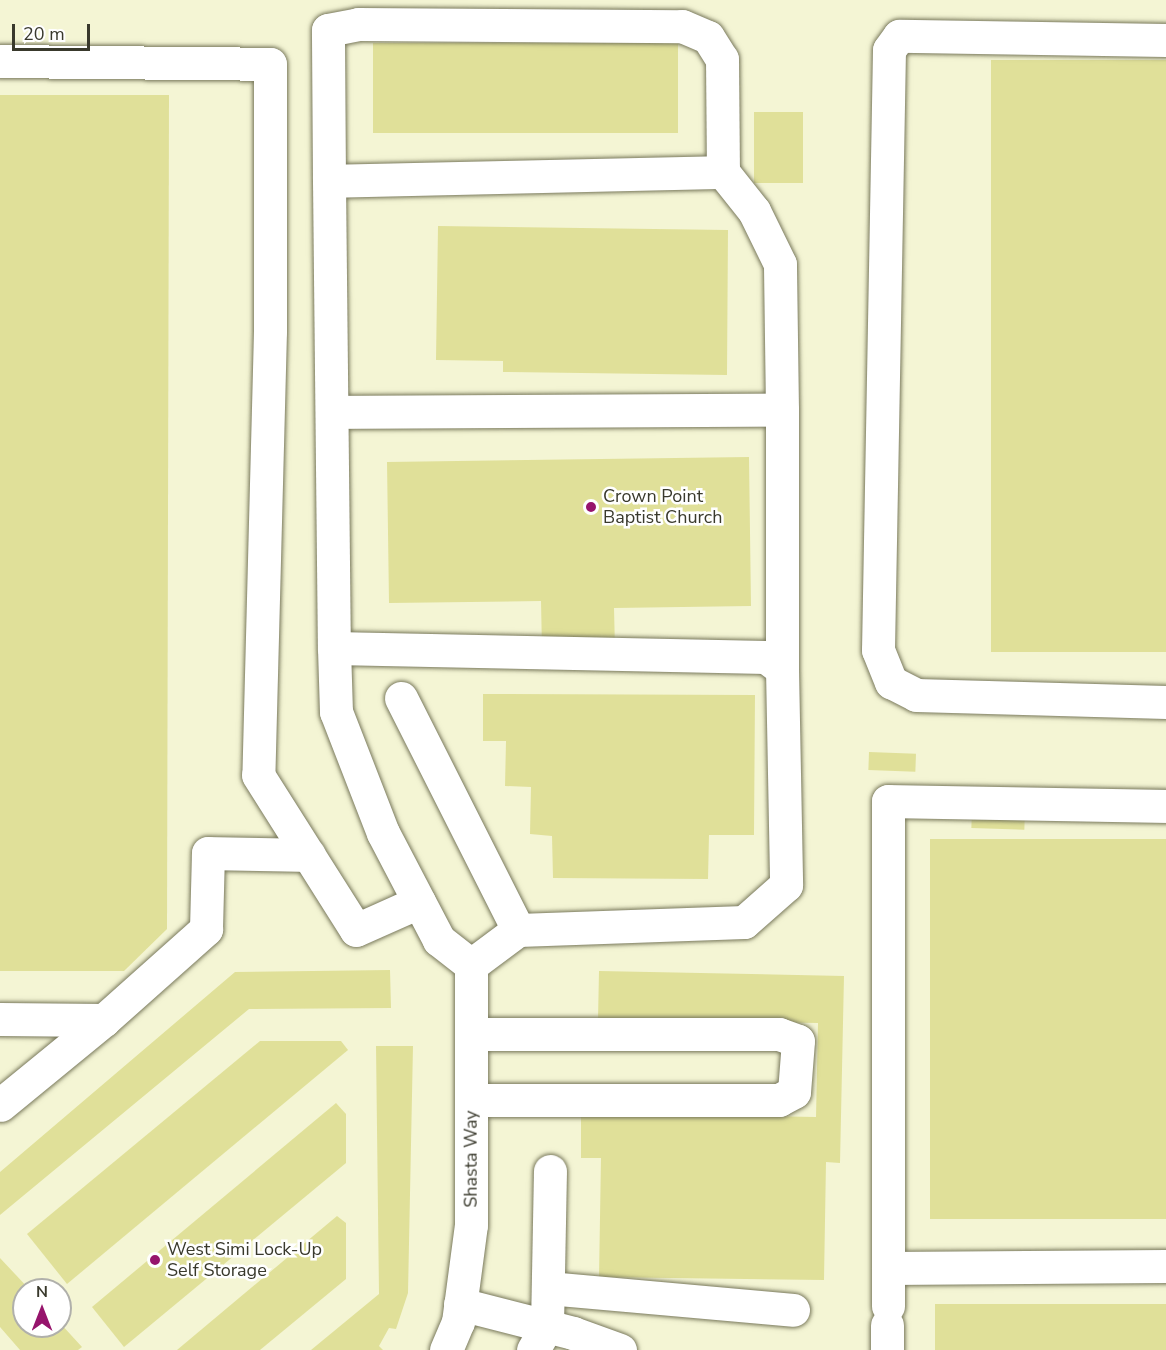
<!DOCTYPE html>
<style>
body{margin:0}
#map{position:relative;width:1166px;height:1350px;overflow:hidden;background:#f4f5d4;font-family:"Nunito Sans",sans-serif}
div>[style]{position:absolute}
.building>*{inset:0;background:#e0e099;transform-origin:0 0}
.roads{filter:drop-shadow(0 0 2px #79795c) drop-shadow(0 0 2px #79795c)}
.minor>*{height:33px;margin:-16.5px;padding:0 16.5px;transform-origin:16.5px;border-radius:16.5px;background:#fff}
.dots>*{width:16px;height:16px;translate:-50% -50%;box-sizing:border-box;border:3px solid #fff;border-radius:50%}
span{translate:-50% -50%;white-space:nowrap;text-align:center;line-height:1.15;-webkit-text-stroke:5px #fff;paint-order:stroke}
.poi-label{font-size:18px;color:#39392c}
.left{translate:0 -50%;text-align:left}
.street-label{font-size:18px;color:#39392c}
.north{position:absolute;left:12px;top:1278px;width:60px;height:60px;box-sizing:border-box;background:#fff;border:2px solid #b0b0ab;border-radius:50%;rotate:0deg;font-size:16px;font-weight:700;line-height:24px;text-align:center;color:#39392c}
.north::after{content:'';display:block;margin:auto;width:21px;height:27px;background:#96146c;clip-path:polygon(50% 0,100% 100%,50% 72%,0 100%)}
.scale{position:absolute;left:12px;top:24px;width:78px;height:27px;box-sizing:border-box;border:3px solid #39392c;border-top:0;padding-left:8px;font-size:18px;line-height:21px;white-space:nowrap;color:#39392c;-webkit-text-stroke:4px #fff;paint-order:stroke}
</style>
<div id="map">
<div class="building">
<div style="left:678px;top:43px;width:90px;height:305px;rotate:90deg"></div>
<div style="left:1166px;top:60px;width:592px;height:175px;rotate:90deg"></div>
<div style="clip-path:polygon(0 95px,169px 95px,167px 929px,124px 971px,0 971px)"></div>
<div style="left:754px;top:112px;width:49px;height:71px"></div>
<div style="clip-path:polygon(438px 226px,728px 230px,727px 375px,503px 372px,503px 361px,436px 360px)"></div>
<div style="clip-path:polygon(749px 457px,751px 606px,614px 608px,615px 649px,542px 650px,541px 601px,389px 603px,387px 462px)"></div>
<div style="clip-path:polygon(483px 694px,755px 695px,754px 835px,709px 835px,708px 879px,553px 878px,552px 836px,530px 834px,531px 787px,505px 786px,506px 741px,483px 741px)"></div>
<div style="left:869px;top:752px;width:47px;height:18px;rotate:2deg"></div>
<div style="left:972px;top:810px;width:53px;height:18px;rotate:2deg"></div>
<div style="left:1166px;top:839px;width:380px;height:236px;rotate:90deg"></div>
<div style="clip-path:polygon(390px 970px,391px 1008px,249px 1009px,0 1215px,0 1172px,235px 972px)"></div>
<div style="clip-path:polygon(599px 971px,844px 976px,840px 1163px,826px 1162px,824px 1280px,599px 1277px,601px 1158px,581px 1158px,581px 1113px,816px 1117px,818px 1023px,598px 1019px)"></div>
<div style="clip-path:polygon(260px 1041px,341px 1041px,348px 1050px,67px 1284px,27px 1234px)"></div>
<div style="clip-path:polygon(376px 1046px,413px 1046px,408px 1293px,396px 1329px,389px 1328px,379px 1346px,383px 1350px,311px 1350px,379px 1294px)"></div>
<div style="clip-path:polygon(336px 1103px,346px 1114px,346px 1163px,124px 1347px,92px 1307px)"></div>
<div style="clip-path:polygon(337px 1216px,346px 1223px,346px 1279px,260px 1350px,177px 1350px)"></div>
<div style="clip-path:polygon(0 1258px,30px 1290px,24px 1290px,24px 1326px,60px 1326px,60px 1323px,82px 1347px,78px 1350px,20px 1350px,0 1327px)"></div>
<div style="left:935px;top:1304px;width:231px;height:46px"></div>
</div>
<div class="roads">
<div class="minor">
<div style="left:1166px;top:40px;width:267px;rotate:-179.1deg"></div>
<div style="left:899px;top:36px;width:17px;rotate:126deg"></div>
<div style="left:889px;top:50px;width:600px;rotate:91.05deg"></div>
<div style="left:878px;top:650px;width:35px;rotate:68deg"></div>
<div style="left:891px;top:682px;width:28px;rotate:27deg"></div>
<div style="left:916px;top:695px;width:250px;rotate:1.6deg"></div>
<div style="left:0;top:61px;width:270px;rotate:0.6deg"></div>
<div style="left:270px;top:64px;width:267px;rotate:90deg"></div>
<div style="left:270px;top:331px;width:444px;rotate:91.5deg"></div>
<div style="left:258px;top:775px;width:183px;rotate:57.7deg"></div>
<div style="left:356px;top:930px;width:69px;rotate:-24deg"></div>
<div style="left:329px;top:181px;width:151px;rotate:-90.4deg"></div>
<div style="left:328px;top:30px;width:31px;rotate:-11deg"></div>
<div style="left:358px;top:24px;width:324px;rotate:0.4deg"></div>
<div style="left:682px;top:26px;width:28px;rotate:23deg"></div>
<div style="left:708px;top:37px;width:26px;rotate:58deg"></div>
<div style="left:722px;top:59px;width:113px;rotate:89.5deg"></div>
<div style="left:782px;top:410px;width:259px;rotate:90deg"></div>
<div style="left:332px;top:412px;width:450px;rotate:-0.3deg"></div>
<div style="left:782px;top:410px;width:146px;rotate:-90.8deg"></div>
<div style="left:780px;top:264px;width:59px;rotate:-116.1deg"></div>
<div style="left:754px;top:211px;width:50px;rotate:-128.5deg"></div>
<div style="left:723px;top:172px;width:394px;rotate:178.7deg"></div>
<div style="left:329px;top:181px;width:467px;rotate:89.4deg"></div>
<div style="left:334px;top:648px;width:432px;rotate:1.2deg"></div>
<div style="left:766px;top:657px;width:20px;rotate:37deg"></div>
<div style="left:782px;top:669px;width:216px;rotate:88.9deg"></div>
<div style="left:786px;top:885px;width:56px;rotate:138.6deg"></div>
<div style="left:744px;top:922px;width:226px;rotate:178deg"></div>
<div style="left:518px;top:930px;width:59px;rotate:143.3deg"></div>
<div style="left:471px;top:965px;width:41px;rotate:-142deg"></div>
<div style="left:439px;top:940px;width:121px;rotate:-117.6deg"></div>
<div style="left:383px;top:833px;width:130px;rotate:-111.2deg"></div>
<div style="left:336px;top:712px;width:64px;rotate:-91.8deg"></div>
<div style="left:401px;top:698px;width:260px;rotate:63.2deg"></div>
<div style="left:1166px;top:806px;width:278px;rotate:-179deg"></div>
<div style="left:888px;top:801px;width:467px;rotate:90deg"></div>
<div style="left:888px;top:1268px;width:278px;rotate:-0.4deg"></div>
<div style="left:0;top:1019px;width:104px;rotate:0.6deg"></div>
<div style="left:104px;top:1020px;width:134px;rotate:140.7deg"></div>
<div style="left:104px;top:1020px;width:137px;rotate:-41.7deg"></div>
<div style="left:206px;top:929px;width:76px;rotate:-88.5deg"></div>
<div style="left:208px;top:853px;width:101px;rotate:1.1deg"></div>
<div style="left:471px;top:1034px;width:308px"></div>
<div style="left:779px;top:1034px;width:20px;rotate:20deg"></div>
<div style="left:798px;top:1041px;width:51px;rotate:94.5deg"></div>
<div style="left:794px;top:1092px;width:17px;rotate:152deg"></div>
<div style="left:779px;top:1100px;width:308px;rotate:180deg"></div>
<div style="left:548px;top:1288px;width:246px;rotate:5.1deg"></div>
<div style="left:460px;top:1304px;width:117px;rotate:14.4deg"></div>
<div style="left:573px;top:1333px;width:50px;rotate:19.9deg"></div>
<div style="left:888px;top:1306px;width:38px;rotate:-90deg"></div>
<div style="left:887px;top:1325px;width:25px;rotate:90deg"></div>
<div style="left:446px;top:1350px;width:30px;rotate:-67deg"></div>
<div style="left:458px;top:1322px;width:98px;rotate:-82.4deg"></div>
<div style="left:471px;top:1225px;width:260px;rotate:-90deg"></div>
<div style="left:533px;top:1350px;width:28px;rotate:-60deg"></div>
<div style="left:547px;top:1326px;width:155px;rotate:-88.9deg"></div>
</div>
</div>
<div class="dots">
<div style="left:591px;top:507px;background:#96146c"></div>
<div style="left:155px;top:1260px;background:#96146c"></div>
</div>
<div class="poi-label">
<span class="left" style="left:603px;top:507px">Crown Point<br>Baptist Church</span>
<span class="left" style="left:167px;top:1260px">West Simi Lock-Up<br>Self Storage</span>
</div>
<div class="street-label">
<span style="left:471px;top:1159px;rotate:-90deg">Shasta Way</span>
</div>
<div class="north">N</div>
<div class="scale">20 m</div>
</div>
